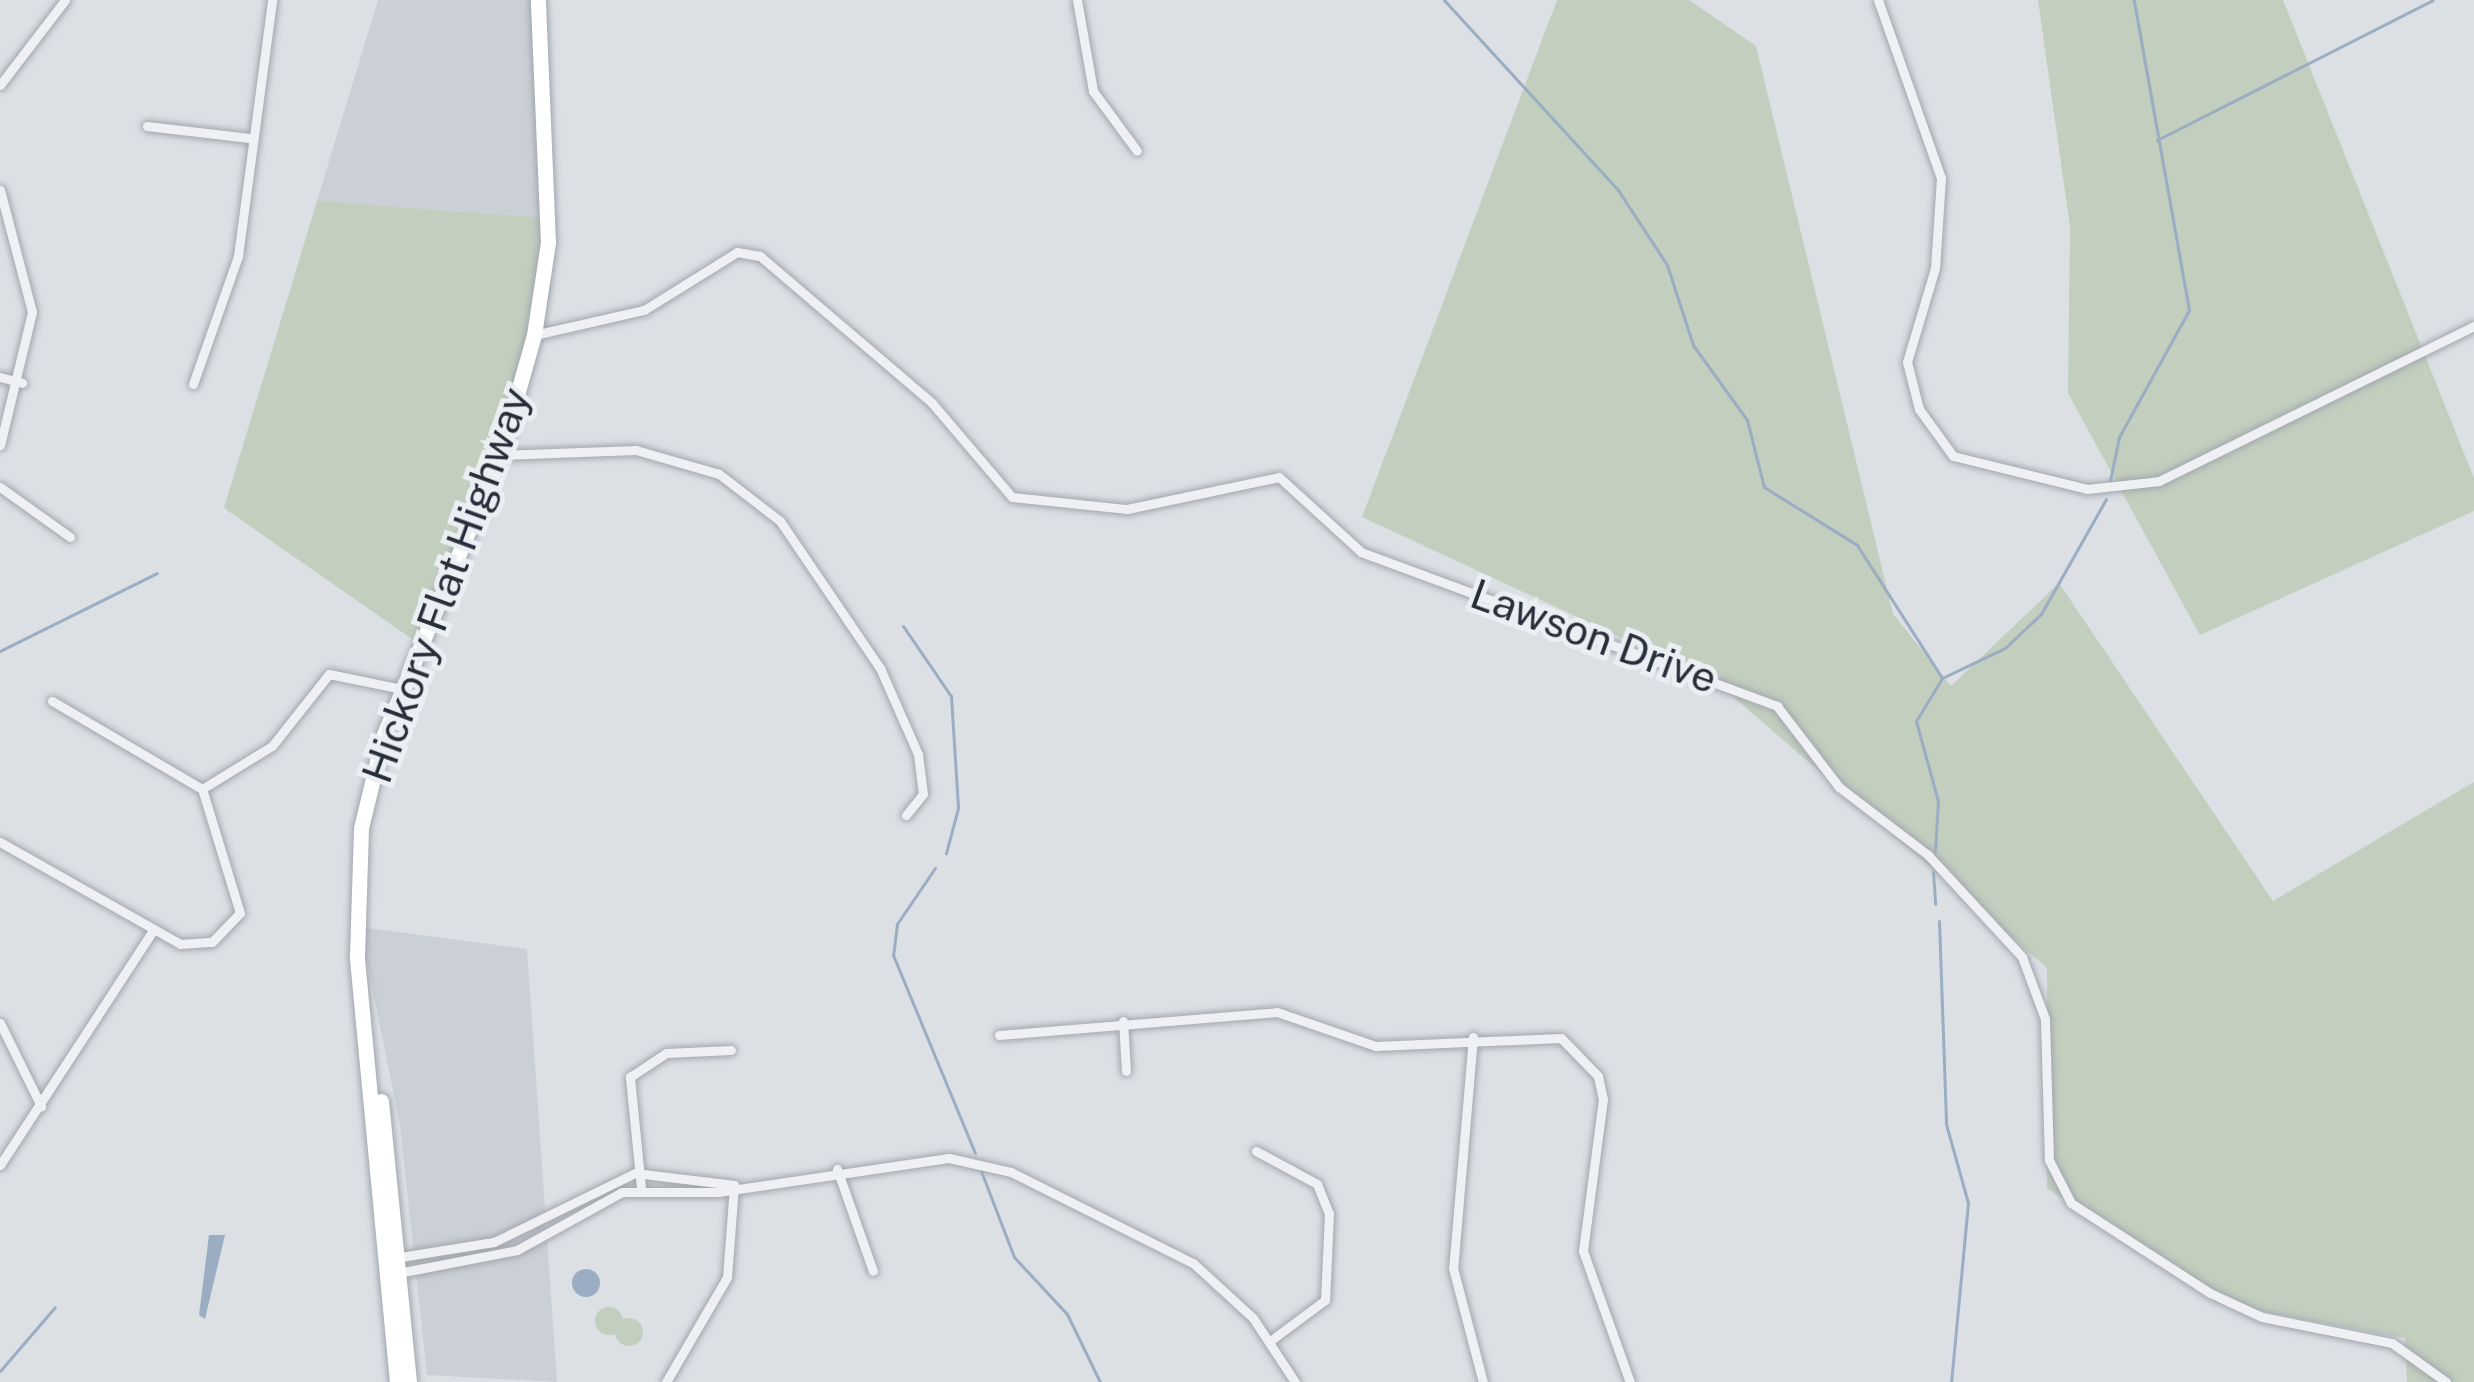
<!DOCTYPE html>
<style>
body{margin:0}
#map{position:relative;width:2474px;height:1382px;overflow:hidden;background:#dce0e5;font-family:"Public Sans",sans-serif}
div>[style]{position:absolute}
.built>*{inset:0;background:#cbcfd6}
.green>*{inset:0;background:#c2cebe}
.round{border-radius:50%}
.water>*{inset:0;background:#9aadc2}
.stream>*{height:3px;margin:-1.5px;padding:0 1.5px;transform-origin:1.5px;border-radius:1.5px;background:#9aadc2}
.roads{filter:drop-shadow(0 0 3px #a2a7ae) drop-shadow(0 0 3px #a2a7ae)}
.minor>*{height:9px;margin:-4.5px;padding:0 4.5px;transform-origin:4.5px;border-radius:4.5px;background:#eff0f4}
.primary>*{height:15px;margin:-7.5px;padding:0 7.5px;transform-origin:7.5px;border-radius:7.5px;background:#fff}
span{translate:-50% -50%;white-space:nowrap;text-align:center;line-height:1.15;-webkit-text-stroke:10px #ebeef3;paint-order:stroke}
.street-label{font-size:42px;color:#282e3a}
</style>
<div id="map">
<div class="built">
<div style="clip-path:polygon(378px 0,531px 0,549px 218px,317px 201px)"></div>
<div style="clip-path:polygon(360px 927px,527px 949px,557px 1382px,427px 1375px,400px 1125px)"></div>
</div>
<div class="green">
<div style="clip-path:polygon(1557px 0,1689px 0,1756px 46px,1893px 614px,1951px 686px,2059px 583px,2273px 901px,2474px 782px,2474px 1382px,2407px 1382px,2405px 1338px,2216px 1303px,2047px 1188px,2047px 968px,1715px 681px,1362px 517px)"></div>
<div style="clip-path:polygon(2038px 0,2283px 0,2474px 478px,2474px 511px,2200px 635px,2068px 393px,2070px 227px)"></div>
<div style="clip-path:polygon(317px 201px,549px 218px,551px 289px,538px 347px,415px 641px,224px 508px)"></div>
<div class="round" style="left:595px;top:1307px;width:28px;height:28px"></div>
<div class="round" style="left:615px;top:1318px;width:28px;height:28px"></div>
</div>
<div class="water">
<div style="clip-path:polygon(209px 1235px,225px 1235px,205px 1319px,199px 1315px)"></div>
<div class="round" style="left:572px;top:1269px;width:28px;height:28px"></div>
</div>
<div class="stream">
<div style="left:1444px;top:0;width:258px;rotate:47.5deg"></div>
<div style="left:1618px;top:190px;width:90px;rotate:56.8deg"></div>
<div style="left:1667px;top:265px;width:84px;rotate:72deg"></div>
<div style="left:1693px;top:345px;width:92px;rotate:54.2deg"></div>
<div style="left:1747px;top:420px;width:69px;rotate:75.8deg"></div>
<div style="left:1764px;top:487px;width:110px;rotate:31.9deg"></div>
<div style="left:1857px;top:545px;width:158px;rotate:57.4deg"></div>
<div style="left:2157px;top:140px;width:309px;rotate:-26.9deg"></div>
<div style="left:2110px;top:481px;width:45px;rotate:-78.4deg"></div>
<div style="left:2119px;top:437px;width:145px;rotate:-61.1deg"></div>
<div style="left:2189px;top:310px;width:315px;rotate:-100.1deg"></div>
<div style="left:903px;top:626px;width:85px;rotate:55.6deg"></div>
<div style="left:951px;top:696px;width:112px;rotate:86.4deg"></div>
<div style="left:958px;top:808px;width:47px;rotate:104.9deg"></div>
<div style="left:0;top:651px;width:175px;rotate:-26.4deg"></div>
<div style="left:1935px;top:851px;width:50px;rotate:-86.6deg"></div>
<div style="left:1938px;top:801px;width:83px;rotate:-105.4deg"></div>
<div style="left:1916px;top:721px;width:50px;rotate:-58.8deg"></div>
<div style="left:1942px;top:678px;width:70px;rotate:-25.5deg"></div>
<div style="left:2005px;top:648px;width:50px;rotate:-43.4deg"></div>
<div style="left:2041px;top:614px;width:132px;rotate:-60.5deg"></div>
<div style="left:935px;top:868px;width:68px;rotate:124.2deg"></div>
<div style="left:897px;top:924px;width:31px;rotate:97deg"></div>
<div style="left:893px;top:955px;width:214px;rotate:67.5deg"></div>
<div style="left:1933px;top:872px;width:32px;rotate:86deg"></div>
<div style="left:1939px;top:921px;width:203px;rotate:88deg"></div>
<div style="left:1946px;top:1124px;width:82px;rotate:74.4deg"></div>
<div style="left:1968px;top:1203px;width:180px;rotate:95.4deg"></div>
<div style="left:981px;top:1171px;width:92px;rotate:69deg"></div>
<div style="left:1014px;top:1257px;width:78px;rotate:47.1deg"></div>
<div style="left:1067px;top:1314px;width:76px;rotate:64.1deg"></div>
<div style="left:0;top:1371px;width:84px;rotate:-49.3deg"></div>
</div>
<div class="roads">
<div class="minor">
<div style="left:1077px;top:0;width:92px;rotate:80deg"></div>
<div style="left:1093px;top:91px;width:74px;rotate:53.7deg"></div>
<div style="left:1878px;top:0;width:189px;rotate:70.5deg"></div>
<div style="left:1941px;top:178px;width:90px;rotate:93.8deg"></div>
<div style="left:1935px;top:268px;width:98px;rotate:106.6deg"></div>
<div style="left:1907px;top:362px;width:49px;rotate:75.7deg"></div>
<div style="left:1919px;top:409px;width:58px;rotate:54.1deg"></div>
<div style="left:1953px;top:456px;width:138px;rotate:13.8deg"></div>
<div style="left:2087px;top:489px;width:72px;rotate:-6.3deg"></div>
<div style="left:2159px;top:481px;width:351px;rotate:-26.2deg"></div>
<div style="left:0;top:85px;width:107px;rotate:-52.6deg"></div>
<div style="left:147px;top:126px;width:103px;rotate:6.7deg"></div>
<div style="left:0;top:190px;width:126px;rotate:75.3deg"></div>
<div style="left:32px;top:312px;width:137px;rotate:103.5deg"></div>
<div style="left:534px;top:335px;width:113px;rotate:-12.8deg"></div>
<div style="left:644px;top:310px;width:110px;rotate:-31.9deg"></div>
<div style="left:737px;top:252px;width:23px;rotate:10deg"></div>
<div style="left:760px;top:256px;width:226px;rotate:40.5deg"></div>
<div style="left:932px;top:403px;width:123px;rotate:49.6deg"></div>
<div style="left:1012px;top:497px;width:116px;rotate:6deg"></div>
<div style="left:1127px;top:509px;width:155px;rotate:-11.9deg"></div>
<div style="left:1279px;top:477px;width:111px;rotate:42.4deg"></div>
<div style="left:1361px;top:552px;width:444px;rotate:20.3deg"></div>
<div style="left:1777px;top:706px;width:102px;rotate:52.6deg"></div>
<div style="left:1839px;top:787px;width:112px;rotate:37.4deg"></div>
<div style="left:1928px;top:855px;width:139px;rotate:47.3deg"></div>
<div style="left:2022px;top:957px;width:66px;rotate:69.6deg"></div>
<div style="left:2045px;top:1019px;width:141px;rotate:88.4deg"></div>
<div style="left:2049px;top:1160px;width:48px;rotate:62.9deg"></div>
<div style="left:2071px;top:1203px;width:166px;rotate:32.9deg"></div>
<div style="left:2210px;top:1293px;width:57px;rotate:24.8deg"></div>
<div style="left:2262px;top:1317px;width:133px;rotate:11.3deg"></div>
<div style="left:2392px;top:1343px;width:67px;rotate:35.8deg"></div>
<div style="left:0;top:377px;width:23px;rotate:15deg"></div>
<div style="left:193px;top:384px;width:136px;rotate:-70.6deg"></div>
<div style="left:238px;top:256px;width:258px;rotate:-82.4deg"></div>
<div style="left:500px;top:455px;width:136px;rotate:-2.1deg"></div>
<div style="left:636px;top:450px;width:86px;rotate:16.1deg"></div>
<div style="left:719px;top:474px;width:77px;rotate:37.6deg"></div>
<div style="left:780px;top:521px;width:178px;rotate:55.8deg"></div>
<div style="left:880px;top:668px;width:94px;rotate:66.2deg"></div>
<div style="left:918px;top:754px;width:40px;rotate:82.9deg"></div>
<div style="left:923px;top:794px;width:27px;rotate:129deg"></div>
<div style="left:0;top:487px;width:86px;rotate:35.5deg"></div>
<div style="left:202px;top:789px;width:82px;rotate:-31.6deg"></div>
<div style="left:272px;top:746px;width:92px;rotate:-51.6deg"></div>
<div style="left:329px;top:674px;width:75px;rotate:11.6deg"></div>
<div style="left:0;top:842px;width:207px;rotate:29.5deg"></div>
<div style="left:180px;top:944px;width:32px;rotate:-4deg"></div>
<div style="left:212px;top:942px;width:40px;rotate:-46deg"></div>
<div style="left:240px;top:913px;width:130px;rotate:-107deg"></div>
<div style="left:202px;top:789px;width:174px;rotate:-149.6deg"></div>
<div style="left:1123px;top:1021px;width:50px;rotate:86.6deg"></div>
<div style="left:0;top:1023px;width:93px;rotate:63.7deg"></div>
<div style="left:999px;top:1035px;width:279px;rotate:-4.7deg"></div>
<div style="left:1277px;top:1012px;width:105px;rotate:19deg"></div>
<div style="left:1376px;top:1046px;width:185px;rotate:-2.5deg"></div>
<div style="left:1561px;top:1038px;width:53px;rotate:45.8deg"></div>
<div style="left:1598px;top:1076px;width:24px;rotate:78deg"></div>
<div style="left:1603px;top:1099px;width:153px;rotate:97.5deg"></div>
<div style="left:1583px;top:1251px;width:139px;rotate:70.3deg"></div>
<div style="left:1473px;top:1037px;width:232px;rotate:94.9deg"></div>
<div style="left:1453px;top:1268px;width:118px;rotate:75.3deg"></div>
<div style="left:1256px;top:1151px;width:69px;rotate:28.4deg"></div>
<div style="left:1317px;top:1184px;width:31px;rotate:68deg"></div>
<div style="left:1329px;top:1213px;width:87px;rotate:92.6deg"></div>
<div style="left:1325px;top:1300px;width:69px;rotate:143.3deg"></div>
<div style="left:0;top:1165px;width:280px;rotate:-56.9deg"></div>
<div style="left:837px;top:1169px;width:108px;rotate:70.6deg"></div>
<div style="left:641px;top:1188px;width:112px;rotate:-95.7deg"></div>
<div style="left:630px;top:1077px;width:43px;rotate:-33.7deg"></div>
<div style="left:666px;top:1053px;width:65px;rotate:-2.6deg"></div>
<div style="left:394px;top:1258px;width:101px;rotate:-9.1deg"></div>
<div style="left:494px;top:1242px;width:157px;rotate:-26.1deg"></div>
<div style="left:635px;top:1173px;width:100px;rotate:6.9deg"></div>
<div style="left:398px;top:1273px;width:121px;rotate:-10.9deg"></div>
<div style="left:517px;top:1250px;width:120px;rotate:-28.9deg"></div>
<div style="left:622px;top:1192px;width:96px"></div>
<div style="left:718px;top:1192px;width:233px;rotate:-8.4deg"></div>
<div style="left:949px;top:1158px;width:64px;rotate:12.7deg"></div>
<div style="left:1011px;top:1172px;width:203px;rotate:26.6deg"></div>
<div style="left:1193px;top:1263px;width:81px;rotate:42.5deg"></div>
<div style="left:1253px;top:1318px;width:77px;rotate:56.7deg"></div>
<div style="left:666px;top:1382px;width:121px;rotate:-59.8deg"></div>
<div style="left:727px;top:1277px;width:92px;rotate:-85.6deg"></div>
</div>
<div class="primary">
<div style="left:381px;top:1101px;width:282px;rotate:84.3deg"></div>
<div style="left:397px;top:1382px;width:428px;rotate:-95.4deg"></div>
<div style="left:357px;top:956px;width:128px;rotate:-88.2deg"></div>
<div style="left:361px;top:828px;width:94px;rotate:-76.4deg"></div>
<div style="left:383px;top:737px;width:305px;rotate:-67.5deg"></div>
<div style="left:500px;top:455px;width:125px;rotate:-74.2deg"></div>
<div style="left:534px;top:335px;width:94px;rotate:-81.4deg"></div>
<div style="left:548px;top:242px;width:242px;rotate:-92.4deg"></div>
</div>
</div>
<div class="street-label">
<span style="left:446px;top:585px;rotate:-70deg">Hickory Flat Highway</span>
<span style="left:1594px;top:636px;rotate:20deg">Lawson Drive</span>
</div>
</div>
